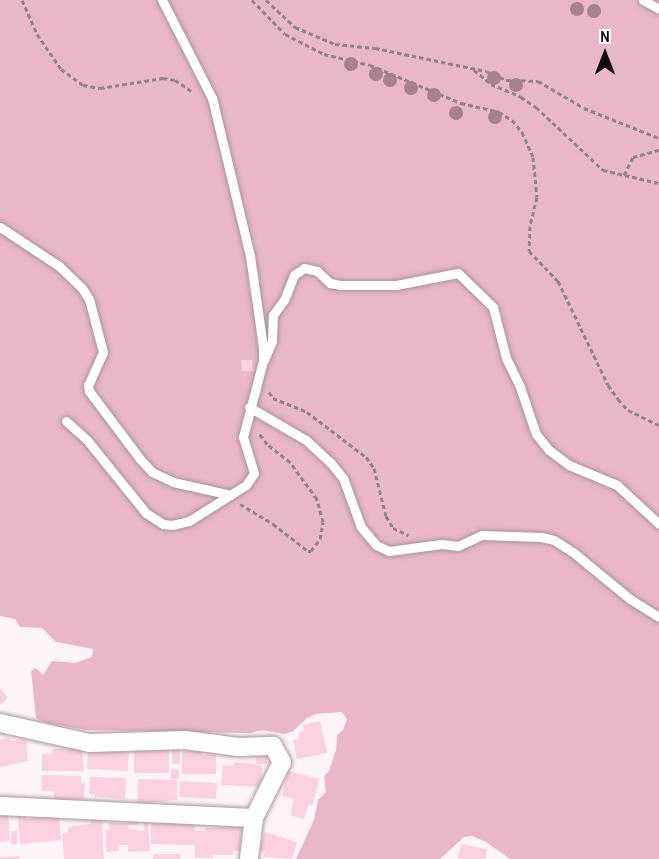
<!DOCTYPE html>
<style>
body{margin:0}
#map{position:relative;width:659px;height:859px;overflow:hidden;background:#fdf4f8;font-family:"Archivo Narrow",sans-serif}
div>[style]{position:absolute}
.green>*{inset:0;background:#e9b6ca}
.building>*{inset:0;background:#fbd1e1;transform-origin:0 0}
.path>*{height:3px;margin-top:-1.5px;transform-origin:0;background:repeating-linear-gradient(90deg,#8d8689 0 4.5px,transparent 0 7.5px)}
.roads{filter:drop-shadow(0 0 2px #a8949b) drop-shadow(0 0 2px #a8949b)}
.lane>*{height:9px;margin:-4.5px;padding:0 4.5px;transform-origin:4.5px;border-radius:4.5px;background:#fff}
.street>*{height:18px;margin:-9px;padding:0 9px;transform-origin:9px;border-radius:9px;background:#fff}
.trees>*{width:14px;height:14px;margin:-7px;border-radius:50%;background:#a68192}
span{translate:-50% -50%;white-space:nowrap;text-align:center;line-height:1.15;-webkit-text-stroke:6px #fff;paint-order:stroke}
.north{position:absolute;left:575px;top:24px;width:60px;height:60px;-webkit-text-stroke:4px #fff;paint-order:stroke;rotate:0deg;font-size:16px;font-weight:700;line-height:24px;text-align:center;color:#110b0d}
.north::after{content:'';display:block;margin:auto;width:21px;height:27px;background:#110b0d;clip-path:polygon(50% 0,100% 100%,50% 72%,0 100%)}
</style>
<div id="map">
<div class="green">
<div style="clip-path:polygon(0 0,659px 0,659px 859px,510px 859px,486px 842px,472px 836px,464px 837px,440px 859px,296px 859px,314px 820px,318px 800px,326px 792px,324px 776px,329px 771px,336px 750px,337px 735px,343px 730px,347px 719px,342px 712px,316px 714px,307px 718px,292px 732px,284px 734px,263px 730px,250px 733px,86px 730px,47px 723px,36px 718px,31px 671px,36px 668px,43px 675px,52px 661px,75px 663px,92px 657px,93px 649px,56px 642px,42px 628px,20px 627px,15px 619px,0 616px)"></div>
</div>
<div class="building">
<div style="clip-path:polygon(241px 360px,252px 360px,253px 371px,242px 371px)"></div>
<div style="clip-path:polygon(0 688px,8px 698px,0 705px)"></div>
<div style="clip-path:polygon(320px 721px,327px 753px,297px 759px,293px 740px,300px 739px,299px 732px,304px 731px,302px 725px)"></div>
<div style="clip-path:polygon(10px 738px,10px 741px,26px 740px,28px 761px,0 767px,0 739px)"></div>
<div style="clip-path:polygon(52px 749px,82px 749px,84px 771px,42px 771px,42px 754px,52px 754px)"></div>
<div style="left:172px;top:749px;width:8px;height:15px"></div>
<div style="left:88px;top:750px;width:41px;height:19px;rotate:3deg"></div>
<div style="left:169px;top:750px;width:23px;height:35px;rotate:90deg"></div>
<div style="clip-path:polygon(182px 751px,202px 751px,202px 755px,216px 755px,216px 774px,182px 774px)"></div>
<div style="left:256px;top:756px;width:11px;height:8px"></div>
<div style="clip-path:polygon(234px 762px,262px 765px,261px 787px,221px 785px,223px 765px,234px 766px)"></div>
<div style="left:171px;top:769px;width:8px;height:10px"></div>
<div style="clip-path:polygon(288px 771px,319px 779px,313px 805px,309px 804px,304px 819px,290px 815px,294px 799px,282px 796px)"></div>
<div style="clip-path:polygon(42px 775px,81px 776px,81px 783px,85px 783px,84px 799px,54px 800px,54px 791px,42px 791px)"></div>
<div style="clip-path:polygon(90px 777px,126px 778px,125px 799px,95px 797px,95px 794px,89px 794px)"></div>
<div style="clip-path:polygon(138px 779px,177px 780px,177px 800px,137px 804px)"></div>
<div style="left:180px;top:781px;width:37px;height:16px;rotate:3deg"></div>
<div style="clip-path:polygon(25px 814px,25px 819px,59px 816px,61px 840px,20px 844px,18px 815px)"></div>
<div style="clip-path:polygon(8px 815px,10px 841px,0 842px,0 816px)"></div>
<div style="clip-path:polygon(91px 818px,102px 818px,104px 859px,64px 859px,62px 833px,68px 833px,68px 828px,72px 826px,91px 824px)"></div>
<div style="left:128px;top:820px;width:10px;height:5px"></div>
<div style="clip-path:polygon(144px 821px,148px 821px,150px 851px,128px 852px,128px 845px,119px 845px,119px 851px,106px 852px,106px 830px,110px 830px,109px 823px,128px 823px,129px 829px,144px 831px)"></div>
<div style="clip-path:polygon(151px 823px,195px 823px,195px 831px,205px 831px,205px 828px,241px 827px,240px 851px,233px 851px,233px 855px,213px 855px,213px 858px,195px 858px,195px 845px,151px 844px)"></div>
<div style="left:11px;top:831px;width:6px;height:13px"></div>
<div style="clip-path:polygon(265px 832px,297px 842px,292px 859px,263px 857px,265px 852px,260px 851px)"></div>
<div style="clip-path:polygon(461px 844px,487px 849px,486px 859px,458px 859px)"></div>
<div style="left:153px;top:854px;width:27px;height:5px"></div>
<div style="clip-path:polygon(19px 856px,20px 859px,0 859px,0 857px)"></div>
</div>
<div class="path">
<div style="left:22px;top:0;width:37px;rotate:66deg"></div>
<div style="left:37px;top:34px;width:42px;rotate:55.6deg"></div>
<div style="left:61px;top:69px;width:27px;rotate:36deg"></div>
<div style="left:83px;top:85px;width:17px;rotate:10deg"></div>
<div style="left:100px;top:88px;width:64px;rotate:-9deg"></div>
<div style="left:163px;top:78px;width:12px;rotate:9deg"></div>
<div style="left:175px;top:80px;width:22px;rotate:34deg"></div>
<div style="left:252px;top:0;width:47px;rotate:45.9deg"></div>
<div style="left:285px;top:34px;width:44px;rotate:27.1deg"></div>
<div style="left:324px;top:54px;width:47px;rotate:13.4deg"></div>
<div style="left:370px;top:65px;width:99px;rotate:22.7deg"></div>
<div style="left:461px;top:103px;width:39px;rotate:13deg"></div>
<div style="left:499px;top:112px;width:15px;rotate:32deg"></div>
<div style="left:512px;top:120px;width:16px;rotate:50deg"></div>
<div style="left:522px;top:132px;width:27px;rotate:66deg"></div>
<div style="left:533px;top:157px;width:40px;rotate:84.3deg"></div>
<div style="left:537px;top:197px;width:30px;rotate:104deg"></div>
<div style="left:530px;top:226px;width:25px;rotate:92deg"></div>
<div style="left:529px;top:251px;width:42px;rotate:46deg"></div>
<div style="left:558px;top:281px;width:115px;rotate:64.3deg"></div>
<div style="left:608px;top:385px;width:17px;rotate:54deg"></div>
<div style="left:618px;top:399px;width:15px;rotate:48deg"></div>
<div style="left:628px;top:410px;width:34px;rotate:26deg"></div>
<div style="left:266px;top:0;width:40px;rotate:43deg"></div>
<div style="left:295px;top:27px;width:43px;rotate:23deg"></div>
<div style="left:335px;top:44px;width:40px;rotate:5.7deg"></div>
<div style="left:375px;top:48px;width:113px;rotate:11.7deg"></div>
<div style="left:486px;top:71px;width:22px;rotate:24deg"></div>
<div style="left:506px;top:80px;width:32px;rotate:2deg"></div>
<div style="left:538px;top:81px;width:53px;rotate:30.4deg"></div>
<div style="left:584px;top:108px;width:81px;rotate:21.8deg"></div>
<div style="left:474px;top:70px;width:22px;rotate:39deg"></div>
<div style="left:491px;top:84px;width:33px;rotate:23deg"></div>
<div style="left:521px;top:97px;width:18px;rotate:34deg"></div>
<div style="left:536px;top:107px;width:92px;rotate:43.2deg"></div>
<div style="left:603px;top:170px;width:57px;rotate:13.1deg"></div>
<div style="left:624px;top:175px;width:20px;rotate:-63deg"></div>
<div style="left:633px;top:157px;width:27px;rotate:-15deg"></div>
<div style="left:269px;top:392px;width:7px;rotate:56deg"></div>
<div style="left:273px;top:398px;width:37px;rotate:22deg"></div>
<div style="left:307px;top:412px;width:74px;rotate:37.3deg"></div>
<div style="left:366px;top:457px;width:14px;rotate:54deg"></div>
<div style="left:374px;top:468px;width:49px;rotate:76deg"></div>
<div style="left:386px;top:516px;width:14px;rotate:60deg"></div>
<div style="left:393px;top:528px;width:17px;rotate:25deg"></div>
<div style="left:240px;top:504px;width:39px;rotate:31deg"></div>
<div style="left:273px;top:524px;width:44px;rotate:37.6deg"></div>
<div style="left:308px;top:551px;width:3px"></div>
<div style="left:311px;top:551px;width:15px;rotate:-53deg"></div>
<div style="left:320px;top:539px;width:17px;rotate:-80deg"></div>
<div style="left:323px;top:522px;width:24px;rotate:-105deg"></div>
<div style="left:317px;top:499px;width:46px;rotate:-126.1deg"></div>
<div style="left:290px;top:462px;width:29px;rotate:-142deg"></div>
<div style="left:267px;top:444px;width:15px;rotate:-127deg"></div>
</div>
<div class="roads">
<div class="lane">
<div style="left:643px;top:0;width:18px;rotate:29deg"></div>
<div style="left:0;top:227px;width:71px;rotate:33.5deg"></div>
<div style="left:59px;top:266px;width:32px;rotate:44deg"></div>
<div style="left:82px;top:288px;width:13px;rotate:58deg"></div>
<div style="left:89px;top:299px;width:55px;rotate:75.2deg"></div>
<div style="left:103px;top:352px;width:36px;rotate:114deg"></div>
<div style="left:88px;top:385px;width:6px;rotate:81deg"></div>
<div style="left:89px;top:391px;width:85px;rotate:53.1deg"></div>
<div style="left:140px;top:459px;width:18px;rotate:47deg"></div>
<div style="left:152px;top:472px;width:23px;rotate:25deg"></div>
<div style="left:173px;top:482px;width:59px;rotate:12.6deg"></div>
<div style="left:264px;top:360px;width:21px;rotate:-67deg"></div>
<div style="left:272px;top:341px;width:26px;rotate:-88deg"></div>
<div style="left:273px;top:315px;width:19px;rotate:-54deg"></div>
<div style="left:284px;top:300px;width:27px;rotate:-68deg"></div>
<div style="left:294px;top:275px;width:12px;rotate:-35deg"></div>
<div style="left:304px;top:268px;width:13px;rotate:13deg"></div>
<div style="left:317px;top:271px;width:18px;rotate:43deg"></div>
<div style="left:330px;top:283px;width:10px;rotate:11deg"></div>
<div style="left:340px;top:285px;width:56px"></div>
<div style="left:396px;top:285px;width:63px;rotate:-11deg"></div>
<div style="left:458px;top:273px;width:49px;rotate:44.2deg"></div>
<div style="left:493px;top:307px;width:53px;rotate:75.7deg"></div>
<div style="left:506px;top:358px;width:32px;rotate:64deg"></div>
<div style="left:520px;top:387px;width:50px;rotate:71.2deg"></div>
<div style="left:536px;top:434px;width:21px;rotate:51deg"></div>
<div style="left:549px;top:450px;width:25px;rotate:37deg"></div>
<div style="left:569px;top:465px;width:52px;rotate:22.6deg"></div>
<div style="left:617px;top:485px;width:57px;rotate:42.9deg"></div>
<div style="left:249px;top:407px;width:66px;rotate:30.1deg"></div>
<div style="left:306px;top:440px;width:33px;rotate:43deg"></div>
<div style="left:330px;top:462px;width:21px;rotate:51deg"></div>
<div style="left:343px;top:478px;width:52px;rotate:69.8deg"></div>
<div style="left:361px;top:527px;width:23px;rotate:50deg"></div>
<div style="left:376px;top:545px;width:14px;rotate:25deg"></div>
<div style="left:389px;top:551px;width:53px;rotate:-7.5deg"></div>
<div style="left:442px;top:544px;width:16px;rotate:7deg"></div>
<div style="left:458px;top:546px;width:26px;rotate:-25deg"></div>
<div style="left:482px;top:535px;width:59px;rotate:1.9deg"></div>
<div style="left:541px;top:537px;width:13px;rotate:13deg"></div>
<div style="left:554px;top:540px;width:24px;rotate:33deg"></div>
<div style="left:574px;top:553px;width:72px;rotate:39.4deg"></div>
<div style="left:630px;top:599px;width:34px;rotate:32deg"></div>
<div style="left:66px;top:421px;width:28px;rotate:42deg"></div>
<div style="left:87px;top:440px;width:94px;rotate:51.1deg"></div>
<div style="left:146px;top:513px;width:20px;rotate:33deg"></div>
<div style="left:163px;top:524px;width:9px;rotate:6deg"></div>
<div style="left:172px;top:525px;width:17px;rotate:-13deg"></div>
<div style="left:189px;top:521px;width:67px;rotate:-32.3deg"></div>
<div style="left:246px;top:485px;width:14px;rotate:-56deg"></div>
<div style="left:254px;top:473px;width:38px;rotate:-107deg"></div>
<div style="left:243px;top:437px;width:79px;rotate:-75.3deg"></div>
<div style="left:263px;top:361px;width:14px;rotate:-90deg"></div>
<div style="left:263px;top:347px;width:92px;rotate:-98.1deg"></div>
<div style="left:250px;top:256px;width:163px;rotate:-103.5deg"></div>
<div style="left:212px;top:98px;width:110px;rotate:-117deg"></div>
</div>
<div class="street">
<div style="left:0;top:723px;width:92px;rotate:12.5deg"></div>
<div style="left:90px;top:743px;width:95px;rotate:-1.8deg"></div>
<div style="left:185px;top:740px;width:54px;rotate:7.4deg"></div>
<div style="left:239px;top:747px;width:34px;rotate:-2deg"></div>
<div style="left:273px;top:746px;width:18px;rotate:61deg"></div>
<div style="left:282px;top:762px;width:63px;rotate:116.6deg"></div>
<div style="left:254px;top:818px;width:41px;rotate:97deg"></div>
<div style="left:0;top:806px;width:254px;rotate:2.7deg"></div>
</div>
</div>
<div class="trees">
<div style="left:577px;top:9px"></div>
<div style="left:594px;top:11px"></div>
<div style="left:351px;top:64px"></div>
<div style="left:376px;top:74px"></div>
<div style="left:494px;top:78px"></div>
<div style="left:390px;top:80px"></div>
<div style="left:516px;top:85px"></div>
<div style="left:411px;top:88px"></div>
<div style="left:434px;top:95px"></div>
<div style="left:456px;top:113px"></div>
<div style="left:495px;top:117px"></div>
</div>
<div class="north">N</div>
</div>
